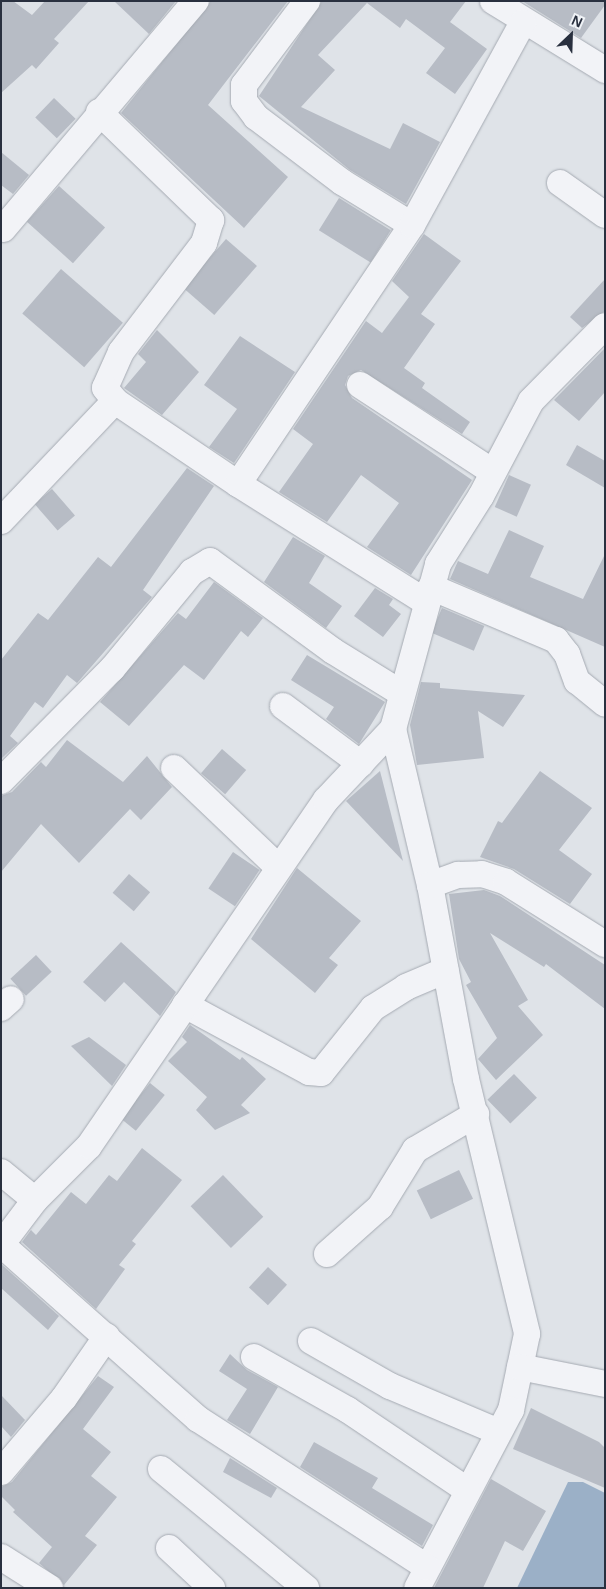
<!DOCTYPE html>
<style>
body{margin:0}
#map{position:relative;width:606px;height:1589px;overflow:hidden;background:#dfe3e8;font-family:Arial,sans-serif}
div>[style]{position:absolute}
.water>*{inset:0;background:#9bb0c7}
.building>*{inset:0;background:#b7bcc5;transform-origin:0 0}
.roads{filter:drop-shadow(0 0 1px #a5aab2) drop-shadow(0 0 1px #a5aab2)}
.minor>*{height:26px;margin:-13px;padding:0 13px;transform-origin:13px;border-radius:13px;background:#f2f3f7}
span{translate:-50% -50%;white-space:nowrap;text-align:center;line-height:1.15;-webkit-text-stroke:4px #eff2f6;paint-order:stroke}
.frame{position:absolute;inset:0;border:2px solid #29303f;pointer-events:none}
.north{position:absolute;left:546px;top:10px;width:50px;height:50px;-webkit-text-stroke:4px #eff2f6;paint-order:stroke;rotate:24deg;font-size:14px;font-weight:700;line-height:20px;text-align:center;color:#29303f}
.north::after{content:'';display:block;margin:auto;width:18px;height:22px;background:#29303f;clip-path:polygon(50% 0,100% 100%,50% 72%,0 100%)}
</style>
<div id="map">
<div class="water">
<div style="clip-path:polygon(568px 1482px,583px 1482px,605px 1493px,605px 1588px,517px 1588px)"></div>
</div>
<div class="building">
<div style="clip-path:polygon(1px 1px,13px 1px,32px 15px,45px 1px,89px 1px,54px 39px,59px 43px,36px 69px,32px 65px,1px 93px)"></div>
<div style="clip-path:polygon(114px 1px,176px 1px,149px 34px)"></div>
<div style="clip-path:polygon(211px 1px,288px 1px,208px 105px,288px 177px,244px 228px,121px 113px)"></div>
<div style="clip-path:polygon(322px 1px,466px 1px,450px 22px,487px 49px,455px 94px,426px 73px,445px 48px,406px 19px,400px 28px,367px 3px,318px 55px,335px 70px,301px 107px,390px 149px,403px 123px,440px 142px,406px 204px,350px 170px,259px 96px)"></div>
<div style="clip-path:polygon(522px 1px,605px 1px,605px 5px,581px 38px)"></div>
<div style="left:54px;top:98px;width:30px;height:27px;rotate:44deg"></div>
<div style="clip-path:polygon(1px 152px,29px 175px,13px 194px,1px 185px)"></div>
<div style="left:59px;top:186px;width:62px;height:48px;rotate:42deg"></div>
<div style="left:339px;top:198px;width:61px;height:38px;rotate:32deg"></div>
<div style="clip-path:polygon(424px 234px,461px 261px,421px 314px,435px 324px,404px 368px,425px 383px,422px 388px,470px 422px,462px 434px,361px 370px,348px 376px,345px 385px,352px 398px,472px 480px,411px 575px,367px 547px,399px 503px,361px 475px,327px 522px,279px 492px,313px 444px,293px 429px,366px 321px,382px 333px,409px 297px,392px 281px)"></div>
<div style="left:226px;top:239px;width:41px;height:65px;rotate:41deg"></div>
<div style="left:61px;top:269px;width:82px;height:59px;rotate:41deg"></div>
<div style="clip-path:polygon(605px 279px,605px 311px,582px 328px,570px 317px)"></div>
<div style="clip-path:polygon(157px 330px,199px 372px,162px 415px,124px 388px,146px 362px,138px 354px)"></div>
<div style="clip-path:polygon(240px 336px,295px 372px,234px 463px,209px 447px,237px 409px,204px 385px)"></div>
<div style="clip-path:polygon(605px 348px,605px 392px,579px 421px,554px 400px)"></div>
<div style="clip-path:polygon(577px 445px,605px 461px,605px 488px,566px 465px)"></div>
<div style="clip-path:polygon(187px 468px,214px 486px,143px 590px,152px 597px,77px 683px,67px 675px,43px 708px,35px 702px,10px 736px,18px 743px,1px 759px,1px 660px,38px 613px,48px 620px,98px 557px,111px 567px)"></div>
<div style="left:509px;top:475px;width:24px;height:35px;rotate:24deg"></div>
<div style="left:52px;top:489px;width:35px;height:23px;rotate:49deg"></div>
<div style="clip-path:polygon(509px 530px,544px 546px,530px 577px,583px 599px,605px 554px,605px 647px,450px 579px,458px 561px,488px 574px)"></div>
<div style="clip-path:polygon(293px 537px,325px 556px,309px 583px,342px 606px,326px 628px,264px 582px)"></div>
<div style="clip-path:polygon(214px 582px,263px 618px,248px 637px,241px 631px,204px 680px,184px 665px,129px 726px,100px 702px,178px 613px,186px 619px)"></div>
<div style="clip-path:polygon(375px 588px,393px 599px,389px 605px,401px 614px,383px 637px,354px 616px)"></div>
<div style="left:442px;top:608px;width:46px;height:27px;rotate:23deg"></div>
<div style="clip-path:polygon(307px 655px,385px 702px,359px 744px,326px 719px,334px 707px,291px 680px)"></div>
<div style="clip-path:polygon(421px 682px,440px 683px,440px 688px,525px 695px,503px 727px,478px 711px,484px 758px,417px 765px,410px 725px)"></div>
<div style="clip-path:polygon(67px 740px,123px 782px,147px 756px,172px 787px,141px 820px,130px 809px,79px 863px,41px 824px,1px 872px,1px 796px,12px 792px,41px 762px,46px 767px)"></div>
<div style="left:222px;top:749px;width:32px;height:32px;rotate:41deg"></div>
<div style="clip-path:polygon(380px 771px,403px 861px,346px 801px)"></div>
<div style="clip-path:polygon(540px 771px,592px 808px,559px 850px,592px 874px,570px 904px,514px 869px,480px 857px,498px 821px,502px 823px)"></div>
<div style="left:233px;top:852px;width:32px;height:44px;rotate:34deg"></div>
<div style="clip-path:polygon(297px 868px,361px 921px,329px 958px,338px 965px,315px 993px,251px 939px)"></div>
<div style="left:129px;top:874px;width:28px;height:25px;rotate:41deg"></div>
<div style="clip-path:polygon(484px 890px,500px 896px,605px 965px,605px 1009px,546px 964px,544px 967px,490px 933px,528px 1000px,518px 1006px,543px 1035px,496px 1080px,478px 1059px,497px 1038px,466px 985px,471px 982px,459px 959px,449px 894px)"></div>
<div style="clip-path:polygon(121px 942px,176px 992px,160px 1016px,124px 982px,105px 1002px,83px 982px)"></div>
<div style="left:36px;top:955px;width:23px;height:35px;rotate:47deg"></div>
<div style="clip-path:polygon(190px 1025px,240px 1060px,242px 1057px,266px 1079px,241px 1105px,250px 1113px,215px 1130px,196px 1110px,207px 1097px,168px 1061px,187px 1042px,182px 1037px)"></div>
<div style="clip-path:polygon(89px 1037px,126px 1065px,112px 1086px,71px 1046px)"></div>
<div style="left:514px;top:1074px;width:33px;height:37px;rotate:46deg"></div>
<div style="left:150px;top:1083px;width:19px;height:46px;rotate:39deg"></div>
<div style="clip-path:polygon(142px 1148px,182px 1180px,132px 1241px,136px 1244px,119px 1265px,125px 1269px,96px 1309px,22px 1242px,31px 1230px,36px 1235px,71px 1192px,86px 1204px,109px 1175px,117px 1181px)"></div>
<div style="left:459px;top:1170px;width:32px;height:47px;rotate:64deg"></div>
<div style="left:223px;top:1175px;width:58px;height:45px;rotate:46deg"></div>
<div style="clip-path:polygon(1px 1264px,59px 1316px,48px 1330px,1px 1288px)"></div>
<div style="left:268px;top:1267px;width:26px;height:28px;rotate:43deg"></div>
<div style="clip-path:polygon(230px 1354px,247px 1370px,278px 1387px,250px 1434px,227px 1420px,247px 1389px,219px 1371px)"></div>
<div style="clip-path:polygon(98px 1376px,114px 1387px,83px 1429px,111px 1452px,91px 1476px,117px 1497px,85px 1536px,97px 1545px,64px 1585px,39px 1563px,52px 1547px,13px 1512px,15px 1510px,1px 1496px,1px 1487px,12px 1482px)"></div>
<div style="clip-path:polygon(1px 1395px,25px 1420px,11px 1437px,1px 1426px)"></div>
<div style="clip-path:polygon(531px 1408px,599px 1442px,605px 1448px,605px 1488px,513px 1449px)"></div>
<div style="clip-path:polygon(314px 1442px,378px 1478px,372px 1488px,433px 1525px,422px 1546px,300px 1467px)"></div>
<div style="clip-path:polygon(230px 1458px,277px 1488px,271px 1498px,223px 1472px)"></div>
<div style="clip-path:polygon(491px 1479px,546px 1511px,523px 1551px,505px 1541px,483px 1588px,434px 1588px)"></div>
</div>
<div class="roads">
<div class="minor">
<div style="left:307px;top:1px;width:105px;rotate:126.9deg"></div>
<div style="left:244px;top:85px;width:16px;rotate:90deg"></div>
<div style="left:244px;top:101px;width:20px;rotate:53deg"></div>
<div style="left:256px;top:117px;width:108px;rotate:37.1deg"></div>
<div style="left:342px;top:182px;width:82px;rotate:31.6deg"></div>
<div style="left:493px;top:1px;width:132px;rotate:31.6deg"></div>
<div style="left:99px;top:112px;width:156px;rotate:44deg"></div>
<div style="left:211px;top:220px;width:24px;rotate:107deg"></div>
<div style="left:204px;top:243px;width:137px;rotate:127.3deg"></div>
<div style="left:121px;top:352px;width:39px;rotate:114deg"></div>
<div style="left:105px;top:388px;width:16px;rotate:52deg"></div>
<div style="left:115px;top:401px;width:148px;rotate:34deg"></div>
<div style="left:238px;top:484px;width:222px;rotate:32.1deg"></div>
<div style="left:560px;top:183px;width:55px;rotate:35.4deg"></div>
<div style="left:3px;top:229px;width:299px;rotate:-49.8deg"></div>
<div style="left:360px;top:385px;width:159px;rotate:33.2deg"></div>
<div style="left:238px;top:484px;width:312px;rotate:-56.1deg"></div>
<div style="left:412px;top:225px;width:231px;rotate:-61.3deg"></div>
<div style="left:1px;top:521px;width:166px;rotate:-46.5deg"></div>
<div style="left:431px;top:587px;width:136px;rotate:23deg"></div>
<div style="left:556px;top:640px;width:18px;rotate:52deg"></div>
<div style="left:567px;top:654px;width:29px;rotate:70deg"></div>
<div style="left:577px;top:681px;width:36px;rotate:39deg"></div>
<div style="left:283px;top:706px;width:97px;rotate:36.6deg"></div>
<div style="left:393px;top:729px;width:160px;rotate:76.7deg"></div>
<div style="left:430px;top:885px;width:197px;rotate:79.5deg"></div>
<div style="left:466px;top:1079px;width:262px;rotate:76.5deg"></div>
<div style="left:527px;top:1334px;width:78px;rotate:101.9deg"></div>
<div style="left:511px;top:1410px;width:201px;rotate:117.8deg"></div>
<div style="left:174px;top:768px;width:144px;rotate:43.6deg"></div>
<div style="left:1px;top:781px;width:158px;rotate:-45.3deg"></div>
<div style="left:112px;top:669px;width:126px;rotate:-50.5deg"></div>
<div style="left:192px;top:572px;width:21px;rotate:-31deg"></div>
<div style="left:210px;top:561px;width:152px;rotate:36.2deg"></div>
<div style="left:333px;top:651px;width:80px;rotate:31.7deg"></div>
<div style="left:430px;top:885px;width:30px;rotate:-20deg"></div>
<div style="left:458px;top:875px;width:24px;rotate:-2deg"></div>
<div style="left:482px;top:874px;width:25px;rotate:18deg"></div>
<div style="left:506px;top:882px;width:117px;rotate:32.1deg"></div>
<div style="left:185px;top:1005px;width:141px;rotate:28.4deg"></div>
<div style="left:309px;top:1072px;width:12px;rotate:5deg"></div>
<div style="left:321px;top:1073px;width:83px;rotate:-51.3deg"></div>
<div style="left:373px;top:1008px;width:39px;rotate:-32deg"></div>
<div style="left:406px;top:987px;width:43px;rotate:-23deg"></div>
<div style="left:1px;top:1008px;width:13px;rotate:-42deg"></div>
<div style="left:1px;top:1172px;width:44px;rotate:39.5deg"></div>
<div style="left:1px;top:1245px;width:56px;rotate:-52.9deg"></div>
<div style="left:35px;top:1200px;width:76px;rotate:-45deg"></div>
<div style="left:89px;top:1146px;width:419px;rotate:-55.6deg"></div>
<div style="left:326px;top:800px;width:98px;rotate:-46.7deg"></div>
<div style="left:393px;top:729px;width:171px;rotate:-74.7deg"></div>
<div style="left:438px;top:564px;width:80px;rotate:-57.7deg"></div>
<div style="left:481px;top:496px;width:107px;rotate:-62.2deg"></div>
<div style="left:531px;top:401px;width:105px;rotate:-45.4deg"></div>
<div style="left:2px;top:1245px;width:262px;rotate:41.6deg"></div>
<div style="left:198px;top:1419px;width:273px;rotate:32.9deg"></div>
<div style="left:327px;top:1254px;width:71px;rotate:-41.6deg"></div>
<div style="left:380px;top:1207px;width:67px;rotate:-58.4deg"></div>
<div style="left:415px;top:1150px;width:71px;rotate:-30.5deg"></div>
<div style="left:311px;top:1341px;width:91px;rotate:29.7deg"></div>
<div style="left:390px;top:1386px;width:118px;rotate:22.9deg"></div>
<div style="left:254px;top:1357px;width:108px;rotate:29.4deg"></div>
<div style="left:348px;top:1410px;width:143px;rotate:33.9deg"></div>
<div style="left:520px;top:1367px;width:87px;rotate:11.3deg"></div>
<div style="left:161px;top:1469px;width:188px;rotate:39.4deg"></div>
<div style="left:1px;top:1472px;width:97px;rotate:-49.6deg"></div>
<div style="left:64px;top:1398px;width:75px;rotate:-55.3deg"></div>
<div style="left:169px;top:1548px;width:59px;rotate:42.9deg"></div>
<div style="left:1px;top:1557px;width:58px;rotate:32.3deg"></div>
</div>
</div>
<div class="frame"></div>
<div class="north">N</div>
</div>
